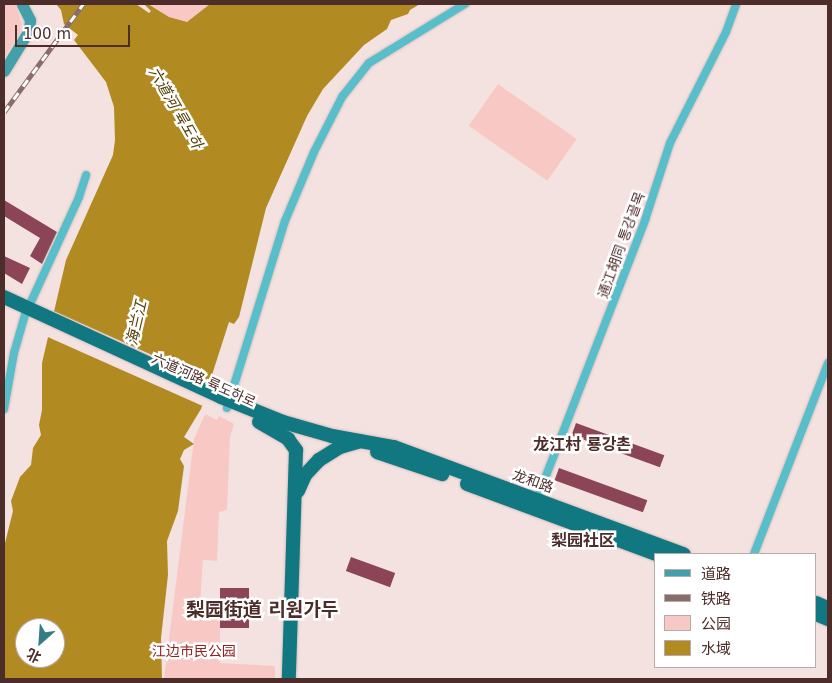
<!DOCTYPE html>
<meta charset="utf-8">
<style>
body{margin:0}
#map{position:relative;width:832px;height:683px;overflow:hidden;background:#f4e2e0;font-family:"DejaVu Sans","Noto Sans SC","Noto Sans KR",sans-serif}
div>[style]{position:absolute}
.green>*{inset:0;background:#f8c9c4;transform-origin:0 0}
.water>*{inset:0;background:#b28a22}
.pier>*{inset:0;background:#f4e2e0;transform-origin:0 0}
.building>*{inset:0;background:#8b4556;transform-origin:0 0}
.roads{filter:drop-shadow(0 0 1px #d3bebc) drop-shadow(0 0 1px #d3bebc)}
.street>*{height:8px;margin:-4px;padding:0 4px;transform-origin:4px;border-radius:4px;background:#57beca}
.secondary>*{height:11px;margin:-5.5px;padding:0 5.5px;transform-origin:5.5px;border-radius:5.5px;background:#439faa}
.highway>*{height:14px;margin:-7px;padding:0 7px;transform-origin:7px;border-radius:7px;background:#117882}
.rail>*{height:4.5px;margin-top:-2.25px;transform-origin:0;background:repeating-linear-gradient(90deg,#fff 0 8px,#886d6a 0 16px);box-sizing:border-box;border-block:1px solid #886d6a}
span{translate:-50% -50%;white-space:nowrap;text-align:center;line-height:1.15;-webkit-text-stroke:5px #fff;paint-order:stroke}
.street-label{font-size:14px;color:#4d2d2a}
.park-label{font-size:14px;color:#912222}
.water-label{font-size:15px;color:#543e06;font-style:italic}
.quarter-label{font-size:16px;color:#4d2d2a;font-weight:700}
.district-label{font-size:19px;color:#4d2d2a;font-weight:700}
.frame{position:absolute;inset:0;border:5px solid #4d2d2a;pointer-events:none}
.legend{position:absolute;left:654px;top:553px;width:162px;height:115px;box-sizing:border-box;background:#fff;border:1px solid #b8abaa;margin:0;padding:6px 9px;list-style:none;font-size:15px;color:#4d2d2a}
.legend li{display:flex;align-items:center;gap:10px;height:25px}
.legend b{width:25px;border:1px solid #b8abaa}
.north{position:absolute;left:15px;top:618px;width:50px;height:50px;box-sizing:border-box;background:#fff;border:1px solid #b8abaa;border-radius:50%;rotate:206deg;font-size:14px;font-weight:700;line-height:20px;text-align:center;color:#4d2d2a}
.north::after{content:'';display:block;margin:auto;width:18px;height:22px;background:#357d85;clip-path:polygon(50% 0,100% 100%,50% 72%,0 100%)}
.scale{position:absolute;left:15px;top:25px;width:115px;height:22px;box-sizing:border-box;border:2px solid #4d2d2a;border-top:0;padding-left:6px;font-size:15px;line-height:18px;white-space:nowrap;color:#4d2d2a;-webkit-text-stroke:4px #fff;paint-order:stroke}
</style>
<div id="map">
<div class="green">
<div style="clip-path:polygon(4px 4px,15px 4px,22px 24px,20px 32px,4px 58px)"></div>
<div style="clip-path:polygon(148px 4px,210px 4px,187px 22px,169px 17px)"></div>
<div style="left:498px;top:84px;width:96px;height:51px;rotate:35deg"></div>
<div style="clip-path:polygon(205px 414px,217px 420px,219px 416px,234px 424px,230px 437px,227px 510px,219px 512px,217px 561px,203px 560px,200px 605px,220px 606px,220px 663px,275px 666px,275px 679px,164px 679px,194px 439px)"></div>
</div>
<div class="water">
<div style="clip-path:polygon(evenodd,56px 4px,136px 4px,149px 13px,151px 11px,144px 4px,148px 4px,169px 17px,187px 22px,210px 4px,420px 4px,410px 10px,408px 14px,391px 20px,387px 29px,364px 45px,323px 89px,307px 116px,266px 208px,239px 317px,234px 324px,229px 322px,201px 409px,184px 437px,194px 444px,184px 450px,180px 459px,184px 466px,178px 511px,167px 541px,168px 575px,161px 638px,162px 679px,4px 679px,4px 547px,13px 511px,11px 501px,20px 477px,31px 465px,33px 448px,41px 435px,39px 425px,42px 410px,42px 363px,66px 260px,113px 155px,115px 140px,114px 107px,106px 82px,74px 40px,78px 35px,64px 24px,61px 10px,56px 4px,25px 628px,55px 628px,55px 658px,25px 658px,25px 628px)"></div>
</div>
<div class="pier">
<div style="left:51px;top:310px;width:177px;height:26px;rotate:24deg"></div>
</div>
<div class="building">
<div style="clip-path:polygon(4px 200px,57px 232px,42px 264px,30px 256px,40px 238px,4px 216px)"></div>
<div style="clip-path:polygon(4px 256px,30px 268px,22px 284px,4px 273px)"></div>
<div style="left:576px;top:423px;width:94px;height:13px;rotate:20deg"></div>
<div style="left:559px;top:468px;width:94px;height:13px;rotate:20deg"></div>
<div style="left:351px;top:557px;width:47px;height:15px;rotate:20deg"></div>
<div style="left:220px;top:588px;width:29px;height:40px"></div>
</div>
<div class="roads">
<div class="street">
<div style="left:227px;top:408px;width:196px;rotate:-72.8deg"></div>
<div style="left:285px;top:221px;width:75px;rotate:-67.2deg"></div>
<div style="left:314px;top:152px;width:62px;rotate:-63deg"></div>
<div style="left:342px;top:97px;width:43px;rotate:-51.5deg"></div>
<div style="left:369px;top:63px;width:113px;rotate:-31.6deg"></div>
<div style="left:4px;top:409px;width:57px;rotate:-79.9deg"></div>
<div style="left:14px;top:353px;width:40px;rotate:-74deg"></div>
<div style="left:25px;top:315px;width:130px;rotate:-65.4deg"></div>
<div style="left:79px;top:197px;width:23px;rotate:-72deg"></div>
<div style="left:537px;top:499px;width:299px;rotate:-68.8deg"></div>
<div style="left:645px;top:220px;width:81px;rotate:-72deg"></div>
<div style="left:670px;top:143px;width:124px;rotate:-63.2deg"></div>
<div style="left:726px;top:32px;width:30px;rotate:-70deg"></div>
<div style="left:754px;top:554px;width:205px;rotate:-68.8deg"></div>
</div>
<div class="secondary">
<div style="left:4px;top:71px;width:48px;rotate:-58.6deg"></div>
<div style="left:29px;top:30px;width:10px;rotate:-84deg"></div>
<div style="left:30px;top:20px;width:18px;rotate:-117deg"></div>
</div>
<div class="highway">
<div style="left:4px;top:297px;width:239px;rotate:24.7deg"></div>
<div style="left:221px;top:397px;width:67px;rotate:22deg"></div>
<div style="left:283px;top:422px;width:51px;rotate:15.9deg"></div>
<div style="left:332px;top:436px;width:63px;rotate:10.1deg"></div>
<div style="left:394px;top:447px;width:309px;rotate:20.3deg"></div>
<div style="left:259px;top:422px;width:34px;rotate:30deg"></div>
<div style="left:288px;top:439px;width:14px;rotate:54deg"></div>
<div style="left:296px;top:450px;width:229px;rotate:91.8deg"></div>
<div style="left:377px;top:452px;width:69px;rotate:18.7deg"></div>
<div style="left:467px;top:484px;width:202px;rotate:20.3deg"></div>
<div style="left:298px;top:491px;width:17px;rotate:-66deg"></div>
<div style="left:305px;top:475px;width:21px;rotate:-47deg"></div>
<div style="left:319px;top:460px;width:25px;rotate:-32deg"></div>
<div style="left:340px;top:447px;width:19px;rotate:-16deg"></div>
<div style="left:816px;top:603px;width:13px;rotate:23deg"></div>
<div style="left:816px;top:614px;width:13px;rotate:23deg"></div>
</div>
</div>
<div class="rail">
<div style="left:4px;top:112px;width:134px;rotate:-53.8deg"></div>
</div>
<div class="street-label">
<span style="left:621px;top:245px;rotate:-70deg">通江胡同 통강골목</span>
<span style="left:204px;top:380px;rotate:24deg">六道河路 륙도하로</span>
<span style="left:533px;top:481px;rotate:20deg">龙和路</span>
</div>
<div class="park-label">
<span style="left:194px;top:651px">江边市民公园</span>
</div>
<div class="water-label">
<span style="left:175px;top:108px;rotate:60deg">六道河 륙도하</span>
<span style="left:137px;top:323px;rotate:-77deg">海兰江</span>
</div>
<div class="quarter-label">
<span style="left:582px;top:445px">龙江村 룡강촌</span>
<span style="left:583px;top:541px">梨园社区</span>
</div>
<div class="district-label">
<span style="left:262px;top:610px">梨园街道 리원가두</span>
</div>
<div class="frame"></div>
<ul class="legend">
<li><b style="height:6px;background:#439faa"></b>道路</li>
<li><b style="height:6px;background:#886d6a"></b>铁路</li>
<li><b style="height:14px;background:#f8c9c4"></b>公园</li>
<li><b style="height:14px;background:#b28a22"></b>水域</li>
</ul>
<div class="north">北</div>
<div class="scale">100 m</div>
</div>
